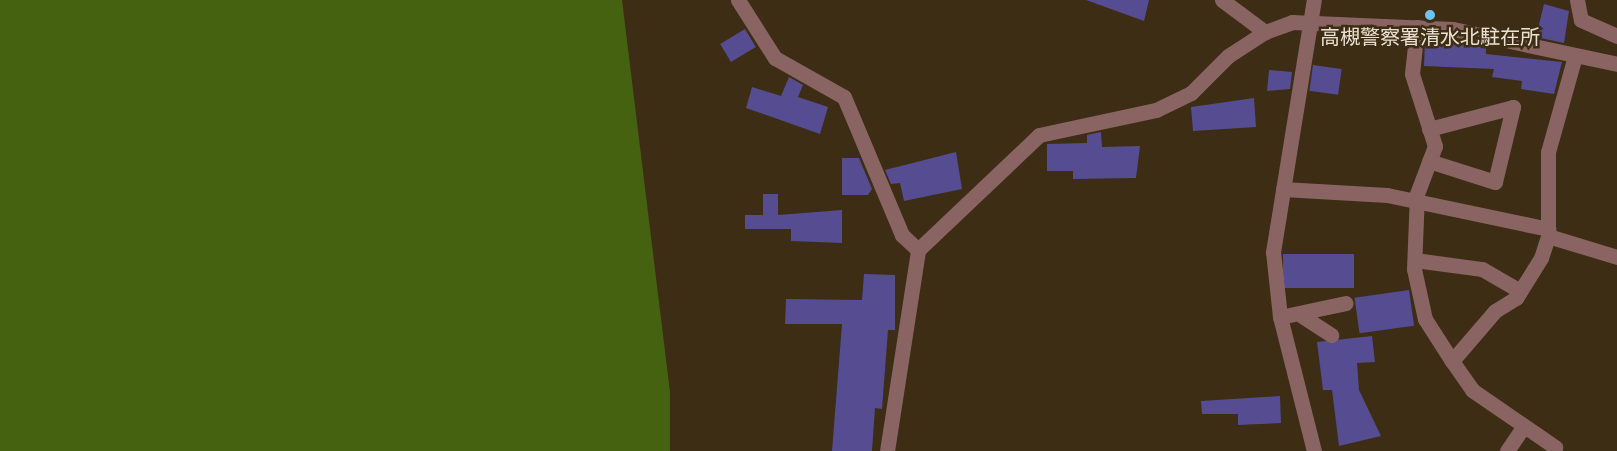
<!DOCTYPE html>
<meta charset="utf-8">
<style>
body{margin:0}
#map{position:relative;width:1617px;height:451px;overflow:hidden;background:#3d2d14;font-family:"Exo 2","Noto Sans JP",sans-serif}
div>[style]{position:absolute}
.forest>*{inset:0;background:#456211}
.building>*{inset:0;background:#554c91;transform-origin:0 0}
.minor>*{height:15px;margin:-7.5px;padding:0 7.5px;transform-origin:7.5px;border-radius:7.5px;background:#896463}
.dots>*{width:16px;height:16px;translate:-50% -50%;box-sizing:border-box;border:3px solid #3d2d14;border-radius:50%}
span{translate:-50% -50%;white-space:nowrap;text-align:center;line-height:1.15;-webkit-text-stroke:5px #3d2d14;paint-order:stroke}
.poi-label{font-size:20px;color:#ece2d3}
</style>
<div id="map">
<div class="forest">
<div style="clip-path:polygon(0 0,622px 0,670px 392px,670px 451px,0 451px)"></div>
</div>
<div class="building">
<div style="clip-path:polygon(1086px 0,1149px 0,1144px 21px)"></div>
<div style="clip-path:polygon(1544px 4px,1569px 11px,1564px 43px,1536px 37px)"></div>
<div style="left:745px;top:29px;width:21px;height:29px;rotate:59deg"></div>
<div style="clip-path:polygon(1425px 40px,1457px 40px,1486px 46px,1486px 54px,1562px 62px,1554px 94px,1521px 89px,1522px 81px,1492px 77px,1494px 69px,1424px 66px)"></div>
<div style="left:1313px;top:65px;width:29px;height:26px;rotate:8deg"></div>
<div style="clip-path:polygon(1269px 70px,1292px 72px,1290px 89px,1267px 91px)"></div>
<div style="clip-path:polygon(789px 77px,803px 85px,798px 97px,828px 107px,820px 134px,746px 108px,752px 87px,781px 96px)"></div>
<div style="clip-path:polygon(1254px 98px,1256px 127px,1193px 131px,1191px 107px)"></div>
<div style="clip-path:polygon(1101px 132px,1102px 147px,1140px 146px,1136px 178px,1073px 179px,1073px 171px,1047px 171px,1047px 144px,1087px 143px,1087px 135px)"></div>
<div style="clip-path:polygon(956px 152px,962px 189px,904px 201px,900px 183px,891px 184px,885px 170px)"></div>
<div style="clip-path:polygon(842px 158px,859px 158px,872px 189px,868px 195px,842px 195px)"></div>
<div style="clip-path:polygon(763px 194px,778px 194px,778px 215px,842px 210px,842px 243px,791px 241px,791px 229px,745px 229px,745px 215px,763px 215px)"></div>
<div style="left:1283px;top:254px;width:71px;height:34px"></div>
<div style="clip-path:polygon(864px 274px,895px 275px,895px 330px,888px 330px,882px 409px,875px 408px,872px 451px,832px 451px,842px 324px,785px 324px,786px 299px,862px 300px)"></div>
<div style="left:1409px;top:290px;width:36px;height:55px;rotate:82deg"></div>
<div style="clip-path:polygon(1372px 336px,1375px 362px,1357px 363px,1359px 390px,1381px 436px,1339px 446px,1332px 390px,1323px 390px,1317px 342px)"></div>
<div style="clip-path:polygon(1280px 396px,1281px 423px,1238px 425px,1238px 414px,1202px 414px,1201px 401px)"></div>
</div>
<div class="minor">
<div style="left:738px;top:0;width:69px;rotate:57.5deg"></div>
<div style="left:775px;top:58px;width:79px;rotate:29.5deg"></div>
<div style="left:844px;top:97px;width:150px;rotate:67.2deg"></div>
<div style="left:902px;top:235px;width:22px;rotate:43deg"></div>
<div style="left:1222px;top:0;width:54px;rotate:36.7deg"></div>
<div style="left:1577px;top:0;width:20px;rotate:79deg"></div>
<div style="left:1581px;top:20px;width:39px;rotate:24deg"></div>
<div style="left:1417px;top:27px;width:47px;rotate:96.1deg"></div>
<div style="left:1412px;top:74px;width:76px;rotate:72.3deg"></div>
<div style="left:1435px;top:146px;width:51px;rotate:110.6deg"></div>
<div style="left:1417px;top:194px;width:75px;rotate:92.3deg"></div>
<div style="left:1414px;top:269px;width:51px;rotate:77.6deg"></div>
<div style="left:1425px;top:319px;width:50px;rotate:57.3deg"></div>
<div style="left:1452px;top:361px;width:66px;rotate:-49.3deg"></div>
<div style="left:1495px;top:311px;width:25px;rotate:-32deg"></div>
<div style="left:1516px;top:298px;width:47px;rotate:-58deg"></div>
<div style="left:1541px;top:258px;width:23px;rotate:-72deg"></div>
<div style="left:1548px;top:236px;width:84px;rotate:-90deg"></div>
<div style="left:1548px;top:152px;width:100px;rotate:-74.3deg"></div>
<div style="left:1429px;top:129px;width:87px;rotate:-14.7deg"></div>
<div style="left:1513px;top:107px;width:77px;rotate:103.5deg"></div>
<div style="left:1495px;top:182px;width:69px;rotate:-162.3deg"></div>
<div style="left:1283px;top:189px;width:104px;rotate:3.3deg"></div>
<div style="left:1387px;top:195px;width:165px;rotate:11.9deg"></div>
<div style="left:1548px;top:236px;width:72px;rotate:16.9deg"></div>
<div style="left:1415px;top:260px;width:68px;rotate:7.7deg"></div>
<div style="left:1482px;top:269px;width:44px;rotate:30.1deg"></div>
<div style="left:1302px;top:316px;width:35px;rotate:33deg"></div>
<div style="left:1280px;top:317px;width:67px;rotate:-12deg"></div>
<div style="left:1452px;top:361px;width:35px;rotate:55deg"></div>
<div style="left:1472px;top:390px;width:101px;rotate:34.5deg"></div>
<div style="left:887px;top:451px;width:203px;rotate:-81.2deg"></div>
<div style="left:918px;top:250px;width:167px;rotate:-43.5deg"></div>
<div style="left:1039px;top:135px;width:120px;rotate:-12.1deg"></div>
<div style="left:1156px;top:110px;width:39px;rotate:-26deg"></div>
<div style="left:1191px;top:93px;width:52px;rotate:-45deg"></div>
<div style="left:1228px;top:56px;width:44px;rotate:-33deg"></div>
<div style="left:1265px;top:32px;width:29px;rotate:-20deg"></div>
<div style="left:1292px;top:22px;width:161px;rotate:2.5deg"></div>
<div style="left:1453px;top:29px;width:168px;rotate:12deg"></div>
<div style="left:1314px;top:451px;width:138px;rotate:-104.2deg"></div>
<div style="left:1280px;top:317px;width:65px;rotate:-96.1deg"></div>
<div style="left:1273px;top:252px;width:255px;rotate:-80.8deg"></div>
<div style="left:1507px;top:451px;width:30px;rotate:-56deg"></div>
</div>
<div class="dots">
<div style="left:1430px;top:15px;background:#6fc2f4"></div>
</div>
<div class="poi-label">
<span style="left:1430px;top:36px">高槻警察署清水北駐在所</span>
</div>
</div>
